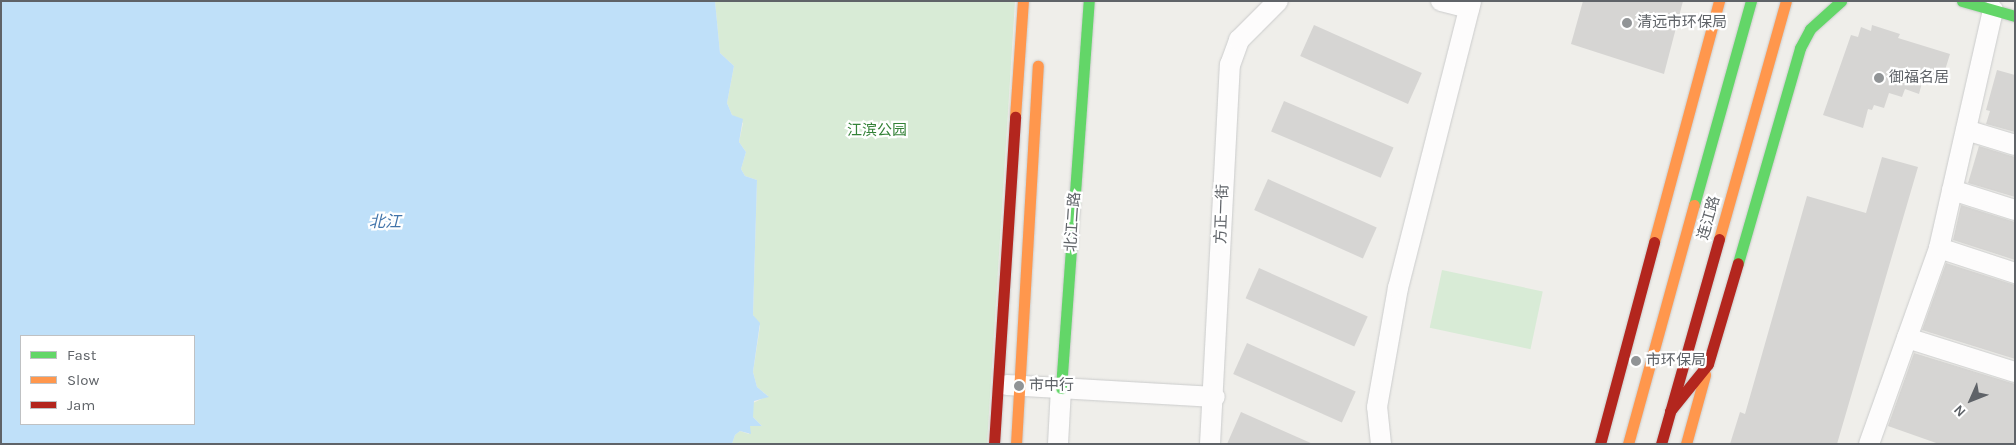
<!DOCTYPE html>
<meta charset="utf-8">
<style>
body{margin:0}
#map{position:relative;width:2016px;height:445px;overflow:hidden;background:#efeeea;font-family:Karla,"Noto Sans SC",sans-serif}
div>[style]{position:absolute}
.green>*{inset:0;background:#d8ebd6;transform-origin:0 0}
.water>*{inset:0;background:#bfe0f9}
.building>*{inset:0;background:#d6d5d3;transform-origin:0 0}
.roads{filter:drop-shadow(0 0 1px #cbcccc) drop-shadow(0 0 1px #cbcccc)}
.street>*{height:20px;margin:-10px;padding:0 10px;transform-origin:10px;border-radius:10px;background:#fdfcfc}
.fast>*{height:11px;margin:-5.5px;padding:0 5.5px;transform-origin:5.5px;border-radius:5.5px;background:#63d668}
.slow>*{height:11px;margin:-5.5px;padding:0 5.5px;transform-origin:5.5px;border-radius:5.5px;background:#ff974d}
.jam>*{height:11px;margin:-5.5px;padding:0 5.5px;transform-origin:5.5px;border-radius:5.5px;background:#b3261e}
.dots>*{width:14px;height:14px;translate:-50% -50%;box-sizing:border-box;border:2px solid #fff;border-radius:50%}
span{translate:-50% -50%;white-space:nowrap;text-align:center;line-height:1.15;-webkit-text-stroke:4.5px #fff;paint-order:stroke}
.poi-label{font-size:15px;color:#5f6368}
.left{translate:0 -50%;text-align:left}
.park-label{font-size:15px;color:#348238}
.street-label{font-size:15px;color:#5f6368}
.water-label{font-size:16px;color:#4174aa;font-style:italic}
.frame{position:absolute;inset:0;border:2px solid #5f6368;pointer-events:none}
.legend{position:absolute;left:20px;top:335px;width:175px;height:90px;box-sizing:border-box;background:#fff;border:1px solid #bfc1c3;margin:0;padding:6px 9px;list-style:none;font-size:15px;color:#5f6368}
.legend li{display:flex;align-items:center;gap:10px;height:25px}
.legend b{width:25px;border:1px solid #bfc1c3}
.north{position:absolute;left:1946px;top:375px;width:50px;height:50px;-webkit-text-stroke:4px #fff;paint-order:stroke;rotate:226deg;font-size:14px;font-weight:700;line-height:20px;text-align:center;color:#5f6368}
.north::after{content:'';display:block;margin:auto;width:18px;height:22px;background:#5f6368;clip-path:polygon(50% 0,100% 100%,50% 72%,0 100%)}
</style>
<div id="map">
<div class="green">
<div style="clip-path:polygon(715px 1px,1015px 1px,987px 444px,732px 444px,735px 435px,740px 431px,749px 434px,750px 426px,762px 426px,753px 417px,753px 403px,768px 396px,757px 387px,753px 372px,760px 326px,753px 315px,757px 180px,745px 176px,741px 169px,746px 152px,739px 142px,743px 123px,732px 115px,727px 103px,734px 66px,720px 53px)"></div>
<div style="left:1442px;top:270px;width:103px;height:59px;rotate:12deg"></div>
</div>
<div class="water">
<div style="clip-path:polygon(evenodd,1px 1px,715px 1px,720px 53px,734px 66px,727px 103px,732px 115px,743px 119px,739px 142px,746px 152px,741px 169px,745px 176px,757px 180px,753px 315px,760px 323px,753px 372px,757px 387px,769px 397px,754px 401px,753px 417px,762px 426px,750px 426px,751px 434px,740px 431px,735px 435px,732px 444px,1px 444px,1px 1px,21px 336px,194px 336px,194px 424px,21px 424px,21px 336px)"></div>
</div>
<div class="building">
<div style="clip-path:polygon(1583px 1px,1683px 1px,1664px 74px,1571px 44px)"></div>
<div style="left:1314px;top:25px;width:118px;height:34px;rotate:24deg"></div>
<div style="clip-path:polygon(1872px 25px,1900px 34px,1898px 38px,1950px 54px,1942px 80px,1924px 75px,1919px 94px,1905px 89px,1902px 97px,1889px 93px,1884px 108px,1874px 105px,1872px 110px,1868px 109px,1863px 128px,1823px 115px,1851px 35px,1858px 37px,1861px 27px,1871px 31px)"></div>
<div style="clip-path:polygon(1997px 70px,2015px 75px,2015px 132px,1986px 124px,1990px 111px,1986px 110px)"></div>
<div style="left:1284px;top:101px;width:119px;height:33px;rotate:23deg"></div>
<div style="clip-path:polygon(1979px 146px,2015px 157px,2015px 197px,1968px 183px)"></div>
<div style="clip-path:polygon(1882px 157px,1918px 167px,1837px 444px,1730px 444px,1740px 412px,1745px 414px,1807px 196px,1866px 213px)"></div>
<div style="left:1268px;top:179px;width:119px;height:34px;rotate:24deg"></div>
<div style="clip-path:polygon(1961px 205px,2015px 222px,2015px 260px,1953px 240px)"></div>
<div style="clip-path:polygon(1946px 263px,2015px 285px,2015px 359px,1922px 330px)"></div>
<div style="left:1259px;top:268px;width:119px;height:33px;rotate:24deg"></div>
<div style="left:1247px;top:343px;width:119px;height:34px;rotate:24deg"></div>
<div style="clip-path:polygon(1914px 353px,2015px 384px,2015px 444px,1939px 444px,1888px 426px)"></div>
<div style="clip-path:polygon(1241px 412px,1313px 444px,1227px 444px)"></div>
</div>
<div class="roads">
<div class="street">
<div style="left:1441px;top:1px;width:29px;rotate:14deg"></div>
<div style="left:1966px;top:130px;width:51px;rotate:17deg"></div>
<div style="left:1952px;top:190px;width:66px;rotate:17.6deg"></div>
<div style="left:1939px;top:248px;width:80px;rotate:18.2deg"></div>
<div style="left:1907px;top:338px;width:113px;rotate:17.5deg"></div>
<div style="left:1007px;top:385px;width:208px;rotate:3.3deg"></div>
<div style="left:1058px;top:444px;width:56px;rotate:-86.9deg"></div>
<div style="left:1210px;top:444px;width:380px;rotate:-87deg"></div>
<div style="left:1230px;top:65px;width:27px;rotate:-70deg"></div>
<div style="left:1239px;top:40px;width:55px;rotate:-45deg"></div>
<div style="left:1381px;top:444px;width:37px;rotate:-96deg"></div>
<div style="left:1377px;top:407px;width:121px;rotate:-80deg"></div>
<div style="left:1398px;top:288px;width:296px;rotate:-75.7deg"></div>
<div style="left:1869px;top:444px;width:208px;rotate:-70.3deg"></div>
<div style="left:1939px;top:248px;width:244px;rotate:-77.2deg"></div>
</div>
<div class="fast">
<div style="left:1962px;top:1px;width:55px;rotate:15.8deg"></div>
<div style="left:1694px;top:205px;width:212px;rotate:-74.4deg"></div>
<div style="left:1738px;top:263px;width:224px;rotate:-73.9deg"></div>
<div style="left:1800px;top:48px;width:21px;rotate:-62deg"></div>
<div style="left:1810px;top:29px;width:42px;rotate:-42.1deg"></div>
<div style="left:1061px;top:388px;width:388px;rotate:-85.9deg"></div>
</div>
<div class="slow">
<div style="left:1015px;top:117px;width:116px;rotate:-86.1deg"></div>
<div style="left:1719px;top:239px;width:247px;rotate:-74.3deg"></div>
<div style="left:1654px;top:242px;width:250px;rotate:-74.9deg"></div>
<div style="left:1016px;top:444px;width:379px;rotate:-86.7deg"></div>
<div style="left:1628px;top:444px;width:248px;rotate:-74.6deg"></div>
<div style="left:1686px;top:444px;width:72px;rotate:-74.6deg"></div>
</div>
<div class="jam">
<div style="left:1670px;top:411px;width:60px;rotate:-51deg"></div>
<div style="left:1708px;top:364px;width:105px;rotate:-73.5deg"></div>
<div style="left:994px;top:444px;width:328px;rotate:-86.3deg"></div>
<div style="left:1600px;top:444px;width:209px;rotate:-75deg"></div>
<div style="left:1661px;top:444px;width:213px;rotate:-74.2deg"></div>
</div>
</div>
<div class="dots">
<div style="left:1627px;top:23px;background:#919496"></div>
<div style="left:1879px;top:78px;background:#919496"></div>
<div style="left:1636px;top:361px;background:#919496"></div>
<div style="left:1019px;top:386px;background:#919496"></div>
</div>
<div class="poi-label">
<span class="left" style="left:1637px;top:23px">清远市环保局</span>
<span class="left" style="left:1889px;top:78px">御福名居</span>
<span class="left" style="left:1646px;top:361px">市环保局</span>
<span class="left" style="left:1029px;top:386px">市中行</span>
</div>
<div class="park-label">
<span style="left:877px;top:131px">江滨公园</span>
</div>
<div class="street-label">
<span style="left:1222px;top:214px;rotate:-88deg">方正一街</span>
<span style="left:1709px;top:218px;rotate:-74deg">连江路</span>
<span style="left:1073px;top:222px;rotate:-86deg">北江二路</span>
</div>
<div class="water-label">
<span style="left:385px;top:222px">北江</span>
</div>
<div class="frame"></div>
<ul class="legend">
<li><b style="height:6px;background:#63d668"></b>Fast</li>
<li><b style="height:6px;background:#ff974d"></b>Slow</li>
<li><b style="height:6px;background:#b3261e"></b>Jam</li>
</ul>
<div class="north">N</div>
</div>
